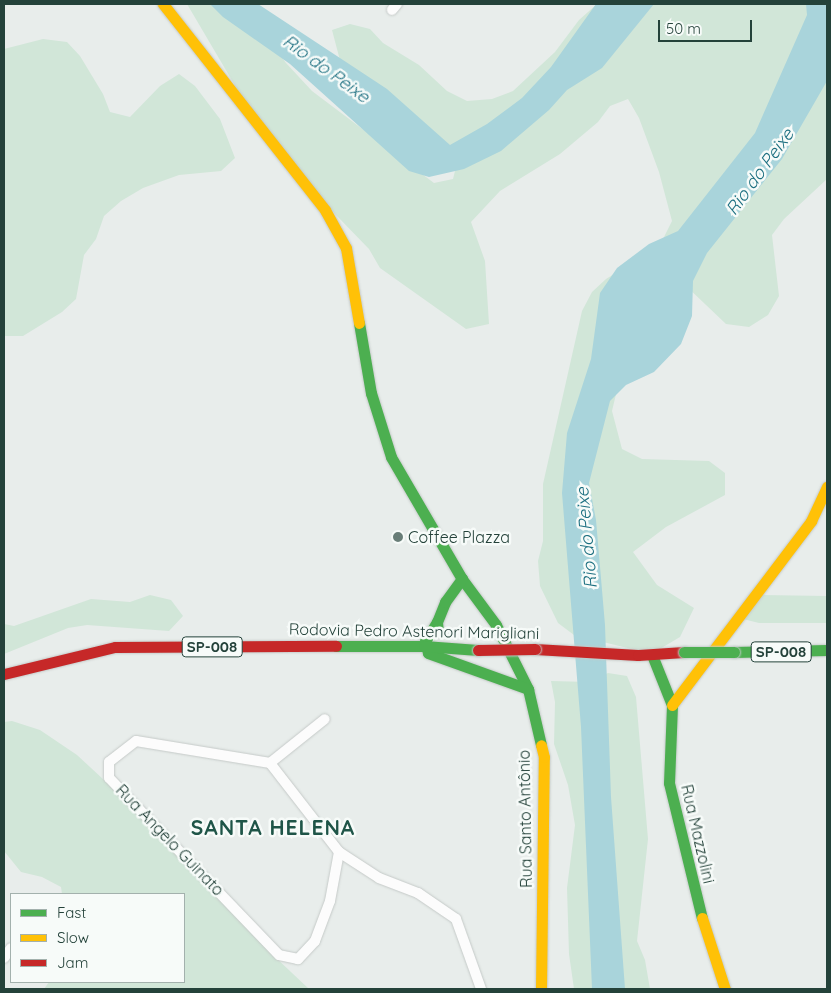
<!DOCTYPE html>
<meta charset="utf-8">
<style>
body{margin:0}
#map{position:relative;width:831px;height:993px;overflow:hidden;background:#e8edeb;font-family:Quicksand,sans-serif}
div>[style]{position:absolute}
.green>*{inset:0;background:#d1e6d8}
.water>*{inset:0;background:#a9d4db}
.roads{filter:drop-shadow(0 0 1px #c5cac8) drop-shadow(0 0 1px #c5cac8)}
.street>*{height:10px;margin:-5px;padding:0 5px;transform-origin:5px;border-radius:5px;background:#fcfcfc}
.fast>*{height:11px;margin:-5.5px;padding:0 5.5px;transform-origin:5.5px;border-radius:5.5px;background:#4caf50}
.slow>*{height:11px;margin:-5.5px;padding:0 5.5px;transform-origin:5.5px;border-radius:5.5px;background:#ffc107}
.jam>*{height:11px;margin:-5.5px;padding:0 5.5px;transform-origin:5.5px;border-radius:5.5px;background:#c62828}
.bridges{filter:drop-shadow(0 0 1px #c3ccc9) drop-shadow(0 0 1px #c3ccc9)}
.fast-bridge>*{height:11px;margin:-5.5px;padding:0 5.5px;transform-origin:5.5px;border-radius:5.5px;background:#4caf50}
.jam-bridge>*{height:11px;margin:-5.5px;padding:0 5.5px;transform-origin:5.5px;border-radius:5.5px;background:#c62828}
.dots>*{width:14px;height:14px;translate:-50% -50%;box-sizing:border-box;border:2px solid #f7fbf9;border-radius:50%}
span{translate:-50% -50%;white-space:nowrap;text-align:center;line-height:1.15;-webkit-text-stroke:5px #f7fbf9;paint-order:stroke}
.shield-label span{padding:1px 4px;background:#f7fbf9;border:1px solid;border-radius:4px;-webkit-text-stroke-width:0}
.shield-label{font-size:15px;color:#24423a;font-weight:700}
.poi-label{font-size:16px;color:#24423a}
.left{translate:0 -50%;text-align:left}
.street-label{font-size:16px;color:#24423a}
.water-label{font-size:18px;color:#1c6f80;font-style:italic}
.district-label{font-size:21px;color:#1f5548;font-weight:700;letter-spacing:1px}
.frame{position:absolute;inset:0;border:5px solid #24423a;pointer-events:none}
.legend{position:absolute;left:10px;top:893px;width:175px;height:90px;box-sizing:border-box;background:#f7fbf9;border:1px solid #a3b1ad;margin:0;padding:6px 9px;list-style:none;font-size:15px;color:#24423a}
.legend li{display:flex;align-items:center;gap:10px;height:25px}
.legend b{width:25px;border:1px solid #a3b1ad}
.scale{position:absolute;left:658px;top:20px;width:94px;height:22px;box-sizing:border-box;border:2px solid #24423a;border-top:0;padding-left:6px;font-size:15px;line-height:18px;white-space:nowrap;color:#24423a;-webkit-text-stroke:4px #f7fbf9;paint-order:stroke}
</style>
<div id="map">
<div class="green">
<div style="clip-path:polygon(187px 4px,243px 4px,286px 63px,312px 91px,434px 183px,453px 179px,458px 159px,342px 68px,332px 30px,350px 24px,370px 29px,383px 43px,419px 65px,447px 91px,467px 101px,492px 99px,513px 91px,555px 52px,579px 20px,597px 4px,827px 4px,827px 179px,784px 219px,772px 235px,779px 296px,768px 315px,749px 327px,726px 324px,684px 284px,617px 390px,612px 411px,622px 449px,642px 459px,709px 461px,725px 473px,725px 495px,666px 527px,633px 552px,657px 585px,694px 608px,680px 637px,658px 650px,636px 650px,574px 635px,558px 623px,540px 586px,538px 561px,543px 541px,543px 484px,582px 311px,592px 292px,606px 279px,648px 253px,662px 241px,672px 221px,659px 172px,639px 118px,628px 99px,610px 106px,598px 122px,560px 154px,500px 191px,471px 222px,485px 261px,489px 324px,466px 329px,380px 268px,369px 249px,273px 150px)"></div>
<div style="clip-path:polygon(43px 39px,67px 42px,80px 56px,103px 94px,110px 112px,130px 117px,160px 86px,179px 74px,195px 86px,220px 119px,235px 158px,221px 171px,179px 175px,143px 188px,121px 201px,104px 216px,96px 239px,84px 255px,76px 299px,62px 312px,23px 336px,4px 336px,4px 49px)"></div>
<div style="clip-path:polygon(150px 595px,171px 600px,183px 616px,169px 631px,87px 625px,68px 628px,4px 654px,4px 624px,14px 626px,91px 599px,130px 602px)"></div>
<div style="clip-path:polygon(755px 595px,827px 596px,827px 623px,759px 623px,739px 618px)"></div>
<div style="clip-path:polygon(608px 673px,627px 676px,636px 697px,648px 839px,637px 941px,645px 960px,650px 989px,574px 989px,569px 954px,567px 888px,575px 825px,568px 785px,554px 744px,555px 702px,551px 681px,589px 682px)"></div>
<div style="clip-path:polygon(12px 721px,40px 730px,77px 755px,197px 866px,273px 955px,309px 989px,44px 989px,49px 982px,184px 982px,184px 894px,62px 894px,61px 887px,42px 877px,21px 872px,4px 851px,4px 722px)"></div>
</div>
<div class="water">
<div style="clip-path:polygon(210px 4px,258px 4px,387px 89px,450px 145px,487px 124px,522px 98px,551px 67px,596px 4px,654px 4px,602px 68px,567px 90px,549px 110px,501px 151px,464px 169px,429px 177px,409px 171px,290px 64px,223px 17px)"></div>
<div style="clip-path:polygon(806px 4px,827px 4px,827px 81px,782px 159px,707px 253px,693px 281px,692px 316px,681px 344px,654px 372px,626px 385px,610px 401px,589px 483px,596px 520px,605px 625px,611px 797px,625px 989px,592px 989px,581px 727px,562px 493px,567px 433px,591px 359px,600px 293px,617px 268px,649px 244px,678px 231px,755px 133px,807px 15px)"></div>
</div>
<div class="roads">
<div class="street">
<div style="left:392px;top:10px;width:8px;rotate:-50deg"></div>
<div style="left:270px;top:763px;width:70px;rotate:-38.7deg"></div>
<div style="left:339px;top:852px;width:50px;rotate:100.4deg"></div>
<div style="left:330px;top:901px;width:43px;rotate:110.6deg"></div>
<div style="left:315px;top:941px;width:25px;rotate:133deg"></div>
<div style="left:298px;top:959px;width:19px;rotate:-168deg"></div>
<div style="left:279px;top:955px;width:245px;rotate:-133.8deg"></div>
<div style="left:109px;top:778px;width:16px;rotate:-90deg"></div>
<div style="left:109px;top:762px;width:34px;rotate:-38deg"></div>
<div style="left:136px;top:741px;width:136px;rotate:9.3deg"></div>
<div style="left:270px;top:763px;width:113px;rotate:52.2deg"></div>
<div style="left:339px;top:852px;width:48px;rotate:33deg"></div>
<div style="left:379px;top:878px;width:42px;rotate:21deg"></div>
<div style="left:418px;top:893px;width:46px;rotate:34.4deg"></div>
<div style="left:456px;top:919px;width:74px;rotate:70.3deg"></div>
<div style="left:4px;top:958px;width:12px;rotate:-55deg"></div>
</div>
<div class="fast">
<div style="left:359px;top:323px;width:71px;rotate:80.3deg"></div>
<div style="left:371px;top:393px;width:67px;rotate:72.6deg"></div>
<div style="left:391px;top:457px;width:141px;rotate:59.8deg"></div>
<div style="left:462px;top:579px;width:57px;rotate:53.5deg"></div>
<div style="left:496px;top:625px;width:72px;rotate:63.4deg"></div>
<div style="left:528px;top:689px;width:57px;rotate:76.9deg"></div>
<div style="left:437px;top:622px;width:22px;rotate:122deg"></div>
<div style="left:425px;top:641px;width:12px;rotate:76deg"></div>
<div style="left:428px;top:653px;width:106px;rotate:19.8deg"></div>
<div style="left:438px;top:632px;width:10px;rotate:-96deg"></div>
<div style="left:437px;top:622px;width:22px;rotate:-68deg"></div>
<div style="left:445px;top:602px;width:29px;rotate:-54deg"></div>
<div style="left:336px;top:646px;width:88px"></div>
<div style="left:424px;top:646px;width:54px;rotate:4.2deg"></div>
<div style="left:734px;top:652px;width:93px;rotate:-1.2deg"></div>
<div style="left:652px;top:655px;width:54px;rotate:68.2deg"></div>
<div style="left:672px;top:705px;width:78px;rotate:92.2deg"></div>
<div style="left:669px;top:783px;width:139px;rotate:76.3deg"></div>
</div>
<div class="slow">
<div style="left:163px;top:4px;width:262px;rotate:51.8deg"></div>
<div style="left:325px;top:210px;width:43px;rotate:61.1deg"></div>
<div style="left:346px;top:248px;width:76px;rotate:80.2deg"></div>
<div style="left:672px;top:705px;width:231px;rotate:-52.9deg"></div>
<div style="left:811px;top:521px;width:38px;rotate:-65deg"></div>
<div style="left:702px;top:918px;width:75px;rotate:72.1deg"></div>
<div style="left:541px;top:989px;width:232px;rotate:-89.3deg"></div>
<div style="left:544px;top:757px;width:12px;rotate:-104deg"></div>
</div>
<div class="jam">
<div style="left:535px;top:649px;width:103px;rotate:3.3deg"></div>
<div style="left:638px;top:655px;width:46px;rotate:-3.7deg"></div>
<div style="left:4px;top:674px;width:114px;rotate:-13.7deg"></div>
<div style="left:115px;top:647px;width:221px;rotate:-0.3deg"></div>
</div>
</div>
<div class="bridges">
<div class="fast-bridge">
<div style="left:684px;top:652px;width:50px"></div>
</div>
<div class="jam-bridge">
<div style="left:478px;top:650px;width:57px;rotate:-1deg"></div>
</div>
</div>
<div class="dots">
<div style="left:398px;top:537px;background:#697e78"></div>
</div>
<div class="shield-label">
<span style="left:212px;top:647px">SP-008</span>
<span style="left:781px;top:652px">SP-008</span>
</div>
<div class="poi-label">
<span class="left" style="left:408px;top:537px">Coffee Plazza</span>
</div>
<div class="street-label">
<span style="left:414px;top:631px;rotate:1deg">Rodovia Pedro Astenori Marigliani</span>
<span style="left:525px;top:819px;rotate:-91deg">Rua Santo Antônio</span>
<span style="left:698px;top:834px;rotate:77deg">Rua Mazzolini</span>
<span style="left:170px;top:840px;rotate:46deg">Rua Angelo Guinato</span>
</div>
<div class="water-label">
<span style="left:326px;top:69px;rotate:36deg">Rio do Peixe</span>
<span style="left:760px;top:172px;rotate:-54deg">Rio do Peixe</span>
<span style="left:587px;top:538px;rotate:-95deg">Rio do Peixe</span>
</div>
<div class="district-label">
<span style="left:273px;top:827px">SANTA HELENA</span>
</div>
<div class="frame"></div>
<ul class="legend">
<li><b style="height:6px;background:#4caf50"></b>Fast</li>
<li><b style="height:6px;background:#ffc107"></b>Slow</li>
<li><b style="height:6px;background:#c62828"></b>Jam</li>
</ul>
<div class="scale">50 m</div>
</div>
